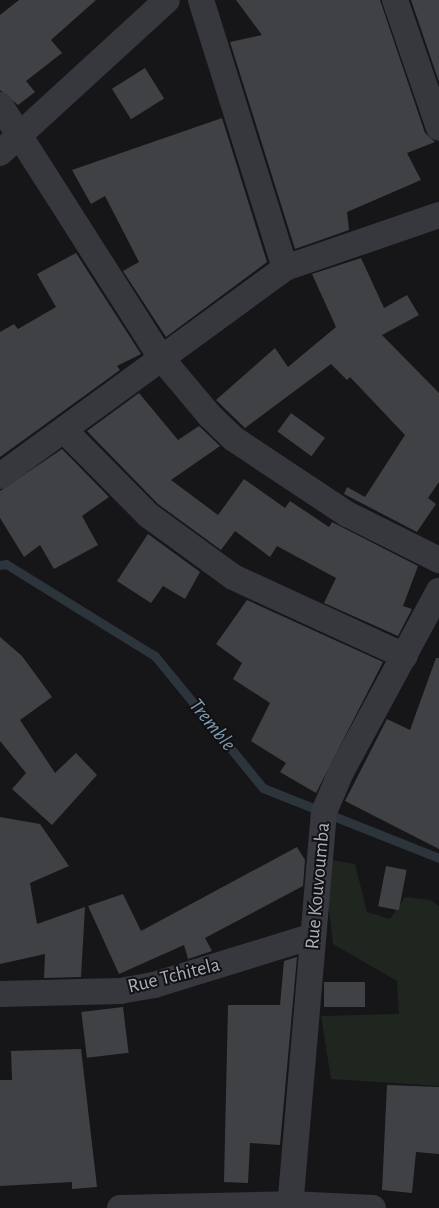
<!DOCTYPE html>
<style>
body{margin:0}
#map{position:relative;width:439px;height:1208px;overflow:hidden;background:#161618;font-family:"Alegreya Sans",sans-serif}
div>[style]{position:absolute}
.green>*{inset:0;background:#1e261f}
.stream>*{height:9px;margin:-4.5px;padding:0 4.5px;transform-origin:4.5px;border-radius:4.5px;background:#2c353c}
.building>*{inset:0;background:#404145;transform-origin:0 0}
.street>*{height:26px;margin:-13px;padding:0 13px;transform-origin:13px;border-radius:13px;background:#37383d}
span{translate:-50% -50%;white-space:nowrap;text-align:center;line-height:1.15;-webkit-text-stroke:4px #111113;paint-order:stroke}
.street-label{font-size:20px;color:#a8adb8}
.water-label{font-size:21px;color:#7f9bb3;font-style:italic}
</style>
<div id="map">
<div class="green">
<div style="clip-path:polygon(331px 860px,355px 864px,367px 912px,390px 919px,405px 897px,430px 900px,439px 906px,439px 1086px,331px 1079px,321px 1016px,399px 1014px,397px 981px,333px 944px,326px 885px)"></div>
</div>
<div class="stream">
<div style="left:0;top:565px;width:6px;rotate:-9deg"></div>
<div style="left:6px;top:564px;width:175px;rotate:31.7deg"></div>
<div style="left:155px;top:656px;width:171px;rotate:50.7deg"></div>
<div style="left:263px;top:788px;width:189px;rotate:21.7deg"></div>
</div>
<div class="building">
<div style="clip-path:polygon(19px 0,96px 0,51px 40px,62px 53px,26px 81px,35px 92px,18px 105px,0 90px,0 15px)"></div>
<div style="clip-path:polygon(236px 0,380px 0,425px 133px,435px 142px,407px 153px,421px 180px,347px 212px,349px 230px,295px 249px,230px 42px,262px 35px)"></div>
<div style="clip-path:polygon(411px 0,439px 0,439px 82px)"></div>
<div style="left:145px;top:68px;width:36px;height:39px;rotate:58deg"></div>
<div style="clip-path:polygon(222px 118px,267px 262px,166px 337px,123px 271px,139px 262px,105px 196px,91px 204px,72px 170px)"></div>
<div style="clip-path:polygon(76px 253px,141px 354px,117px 366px,120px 370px,0 457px,0 332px,14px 324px,18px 329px,56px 307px,37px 274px)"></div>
<div style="clip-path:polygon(361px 258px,384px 308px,407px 295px,419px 315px,382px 335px,439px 393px,439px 482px,428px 498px,436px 504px,417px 532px,344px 494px,347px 487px,365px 497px,405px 435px,350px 377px,347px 380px,331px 364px,245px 428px,216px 400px,275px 348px,288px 367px,336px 327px,312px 274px)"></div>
<div style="clip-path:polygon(139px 393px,178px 440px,199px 426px,220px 446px,171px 480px,218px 515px,244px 479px,285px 508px,290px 501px,329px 527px,332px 522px,418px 566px,403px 606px,412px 609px,398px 636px,324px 603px,336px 578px,277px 546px,270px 557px,235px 531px,221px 550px,158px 504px,87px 431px)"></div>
<div style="left:291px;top:413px;width:42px;height:23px;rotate:36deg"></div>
<div style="clip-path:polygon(62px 449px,109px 497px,82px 516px,98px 545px,54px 569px,40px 545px,24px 557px,0 518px,0 491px)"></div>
<div style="clip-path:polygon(148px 534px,200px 572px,185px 599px,163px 586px,151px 603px,117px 581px)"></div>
<div style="clip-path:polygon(247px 600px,383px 662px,316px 793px,280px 772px,286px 763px,251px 741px,270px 703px,233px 679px,242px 663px,216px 644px)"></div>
<div style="clip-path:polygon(0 637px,22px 656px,52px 697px,20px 720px,55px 773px,76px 753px,97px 775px,52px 825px,12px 789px,26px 773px,0 741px)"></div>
<div style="clip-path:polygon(436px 658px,439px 658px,439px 849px,345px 801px,387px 719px,410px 730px)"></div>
<div style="clip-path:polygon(0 817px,40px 824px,69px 866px,30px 883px,37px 924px,85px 907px,81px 977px,44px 978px,45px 954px,0 964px)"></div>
<div style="clip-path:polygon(297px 847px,305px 860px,303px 886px,205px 938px,212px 951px,188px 959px,184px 945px,119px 974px,88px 906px,123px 894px,141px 931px)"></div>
<div style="left:386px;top:866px;width:21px;height:41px;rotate:11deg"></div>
<div style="clip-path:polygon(297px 957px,280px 1145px,250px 1143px,248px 1183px,224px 1182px,228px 1005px,280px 1005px,284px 961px)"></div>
<div style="left:365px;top:982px;width:25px;height:41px;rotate:90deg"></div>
<div style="left:123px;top:1007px;width:46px;height:42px;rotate:83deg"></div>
<div style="clip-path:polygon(81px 1049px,97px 1187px,72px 1189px,72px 1182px,0 1186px,0 1080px,12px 1080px,11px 1051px)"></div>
<div style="clip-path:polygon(387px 1085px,439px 1087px,439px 1154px,416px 1152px,412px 1193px,382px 1190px)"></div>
</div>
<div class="street">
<div style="left:201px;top:0;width:281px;rotate:72.6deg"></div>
<div style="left:395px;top:0;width:135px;rotate:71deg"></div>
<div style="left:0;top:105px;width:301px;rotate:57.5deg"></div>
<div style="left:162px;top:359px;width:75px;rotate:49.9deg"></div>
<div style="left:210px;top:416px;width:33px;rotate:44deg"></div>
<div style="left:234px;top:439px;width:136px;rotate:33.6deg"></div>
<div style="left:347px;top:514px;width:103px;rotate:26.6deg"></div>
<div style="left:0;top:153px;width:226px;rotate:-42.5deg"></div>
<div style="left:66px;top:432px;width:117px;rotate:45.3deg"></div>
<div style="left:148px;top:515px;width:105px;rotate:36.1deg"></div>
<div style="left:233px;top:577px;width:189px;rotate:24.7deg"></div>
<div style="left:0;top:476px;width:353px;rotate:-36.1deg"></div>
<div style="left:285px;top:268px;width:163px;rotate:-19deg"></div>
<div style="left:0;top:994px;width:120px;rotate:-1.4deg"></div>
<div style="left:120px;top:991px;width:35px;rotate:-10deg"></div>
<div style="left:154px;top:985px;width:166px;rotate:-17.1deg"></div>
<div style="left:120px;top:1208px;width:170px;rotate:-1.3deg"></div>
<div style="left:290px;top:1204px;width:83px;rotate:2.8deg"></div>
<div style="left:290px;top:1208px;width:397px;rotate:-85.1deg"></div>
<div style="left:324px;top:812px;width:43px;rotate:-67deg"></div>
<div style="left:341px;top:772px;width:206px;rotate:-61.6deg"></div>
</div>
<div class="street-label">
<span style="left:318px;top:886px;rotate:-85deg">Rue Kouvoumba</span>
<span style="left:174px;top:976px;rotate:-14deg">Rue Tchitela</span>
</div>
<div class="water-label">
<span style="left:212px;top:725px;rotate:51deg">Tremble</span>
</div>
</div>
